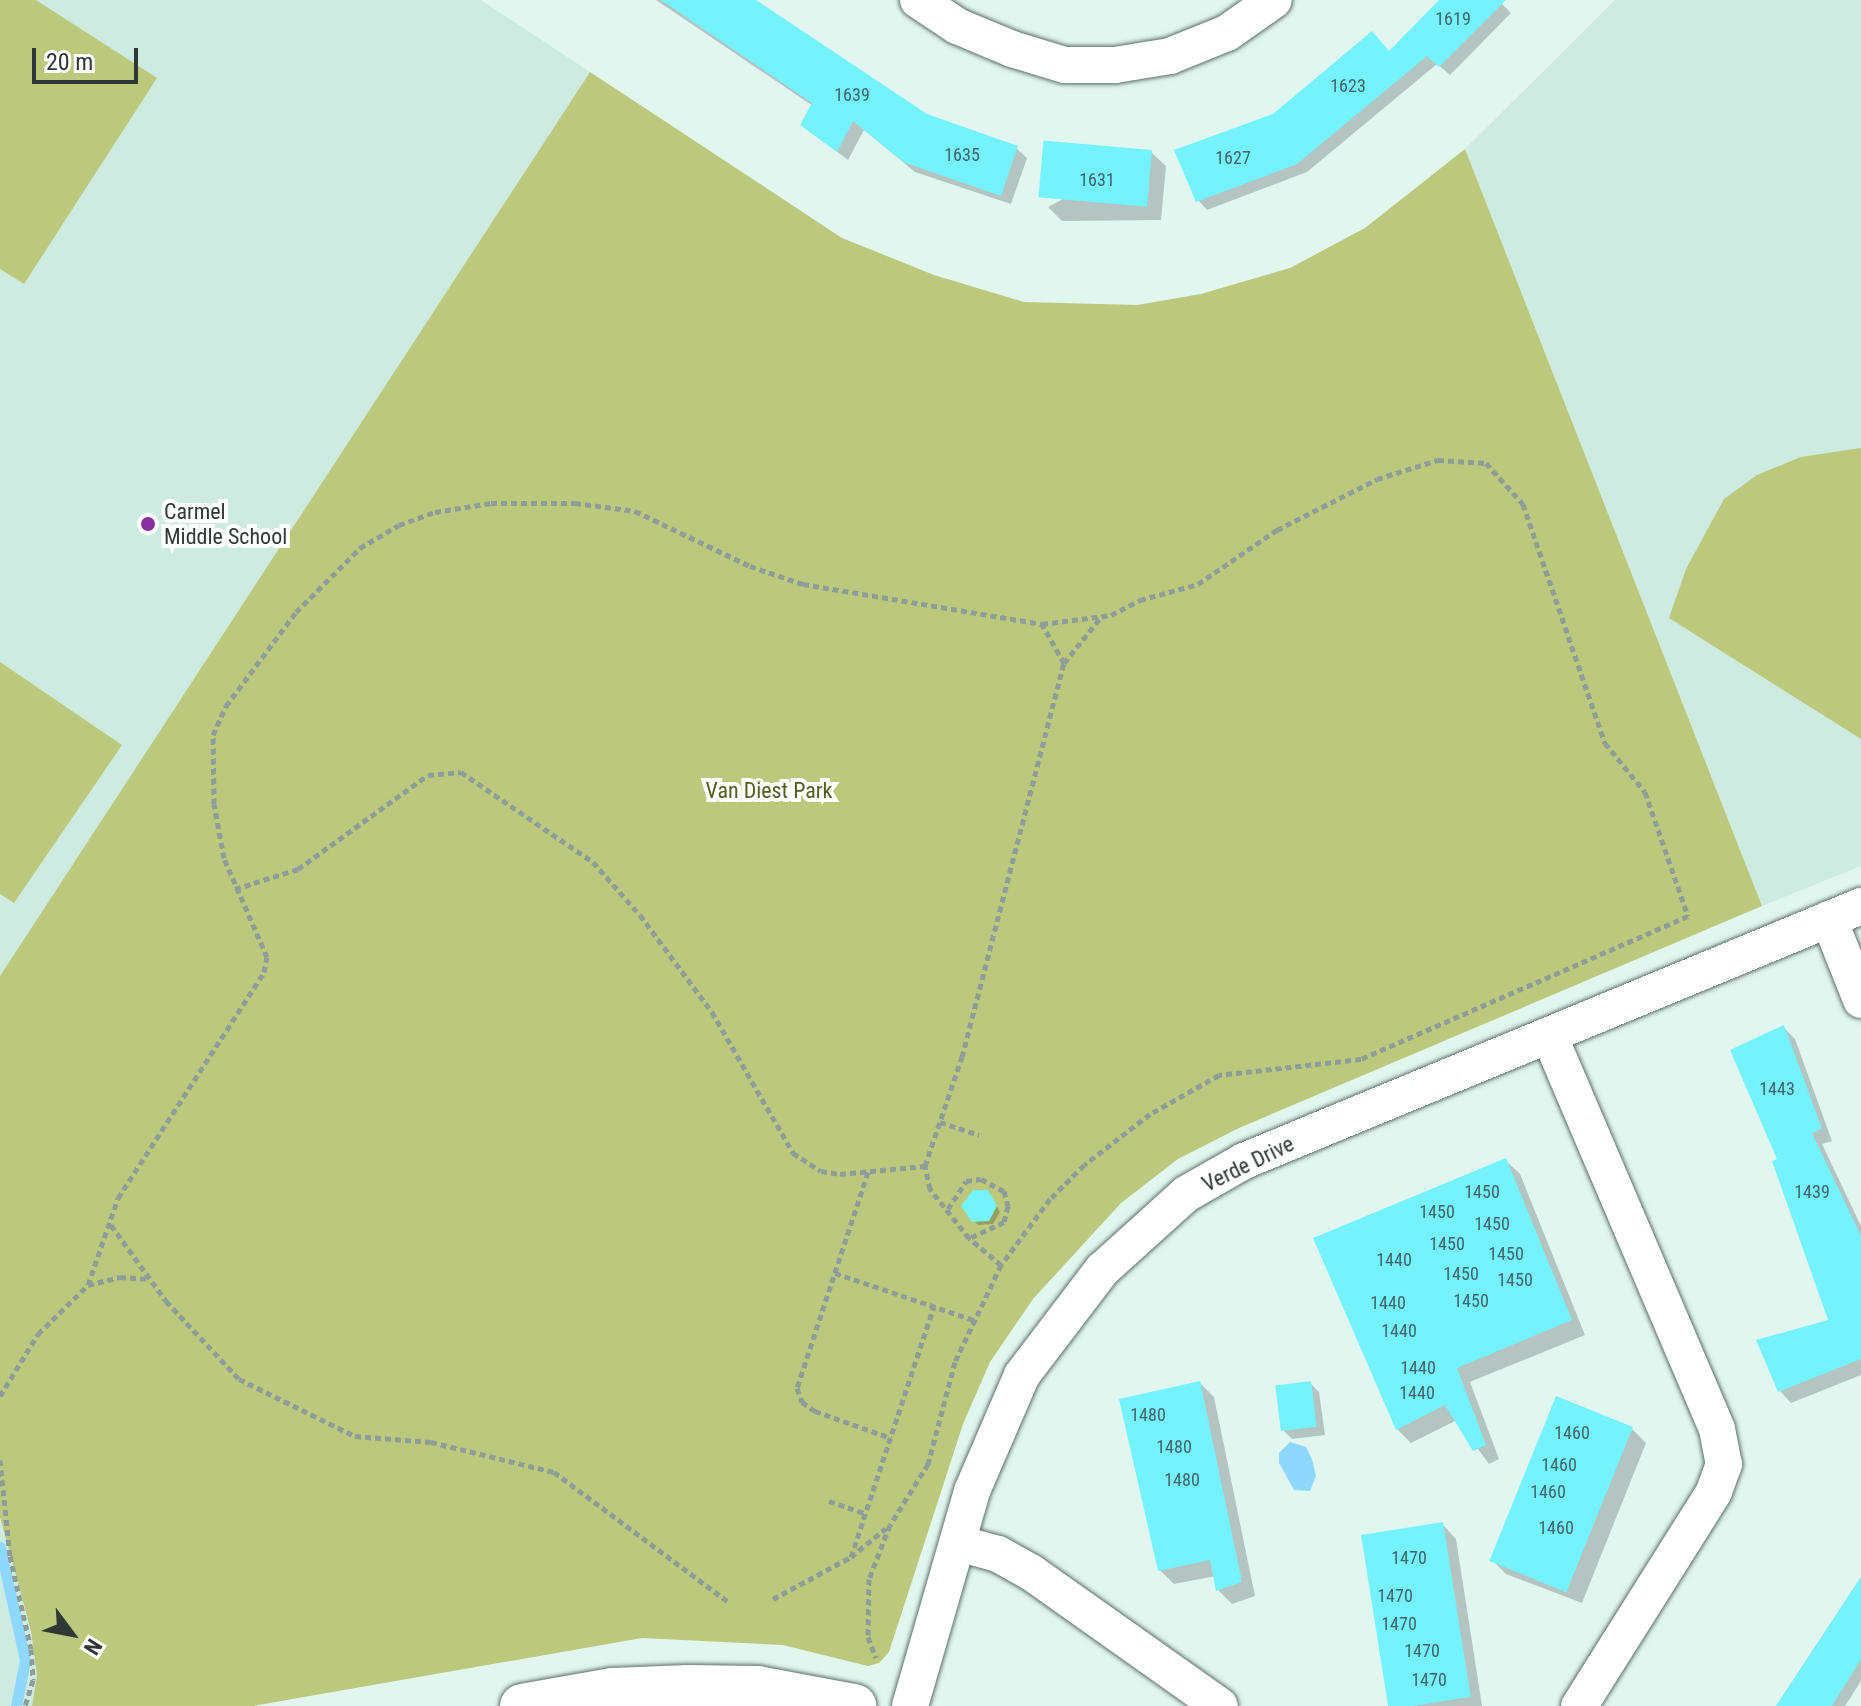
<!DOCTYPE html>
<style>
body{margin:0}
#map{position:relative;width:1861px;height:1706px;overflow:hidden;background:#e2f6f0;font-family:"Roboto Condensed",sans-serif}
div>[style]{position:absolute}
.built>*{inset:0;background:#ceebe1}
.green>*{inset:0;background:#bcc87b}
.water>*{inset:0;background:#8ed8ff}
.shadow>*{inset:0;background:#0003}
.stream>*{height:11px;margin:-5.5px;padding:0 5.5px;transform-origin:5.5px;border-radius:5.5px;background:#8ed8ff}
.building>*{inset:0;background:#74f3ff;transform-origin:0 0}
.path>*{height:5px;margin-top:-2.5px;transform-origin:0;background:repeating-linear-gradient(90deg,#8f9d99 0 6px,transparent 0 10px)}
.roads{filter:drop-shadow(0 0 2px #5d6f69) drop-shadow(0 0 2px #5d6f69)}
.minor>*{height:36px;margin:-18px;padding:0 18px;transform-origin:18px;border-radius:18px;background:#fff}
.major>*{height:44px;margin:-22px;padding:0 22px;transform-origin:22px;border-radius:22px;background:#fff}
.dots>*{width:22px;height:22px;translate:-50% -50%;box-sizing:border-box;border:4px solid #fff;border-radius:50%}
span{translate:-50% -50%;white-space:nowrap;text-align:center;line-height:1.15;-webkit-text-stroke:8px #fff;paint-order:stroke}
.number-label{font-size:18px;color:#416768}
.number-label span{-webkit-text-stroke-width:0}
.poi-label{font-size:22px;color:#303836}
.left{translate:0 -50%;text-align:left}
.park-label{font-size:22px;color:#555d1e}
.street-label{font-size:22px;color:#303836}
.north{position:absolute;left:32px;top:1594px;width:80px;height:80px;-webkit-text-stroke:6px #fff;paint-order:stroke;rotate:122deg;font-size:22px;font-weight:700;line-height:32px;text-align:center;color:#303836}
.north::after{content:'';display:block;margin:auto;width:28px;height:36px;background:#303836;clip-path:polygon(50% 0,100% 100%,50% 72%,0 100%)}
.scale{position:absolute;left:32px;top:48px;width:106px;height:36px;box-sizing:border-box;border:4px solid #303836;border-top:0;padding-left:10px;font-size:24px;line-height:28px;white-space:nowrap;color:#303836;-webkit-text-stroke:6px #fff;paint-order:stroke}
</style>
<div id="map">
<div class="built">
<div style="clip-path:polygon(0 0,481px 0,590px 72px,0 976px)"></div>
<div style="clip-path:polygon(1615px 0,1861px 0,1861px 866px,1762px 906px,1465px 149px)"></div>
<div style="clip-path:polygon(0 1517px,31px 1631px,37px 1676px,32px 1706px,0 1706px)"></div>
</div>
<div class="green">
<div style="clip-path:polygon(0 0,36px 0,157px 78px,24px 284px,0 269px)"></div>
<div style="clip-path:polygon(590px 72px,842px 238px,934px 275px,1024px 302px,1137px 305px,1201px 294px,1290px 268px,1365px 228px,1465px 149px,1762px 906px,1239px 1128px,1178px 1159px,1121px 1203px,1033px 1299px,990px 1362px,963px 1424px,889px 1652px,879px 1663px,868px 1666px,783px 1645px,642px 1638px,253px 1706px,32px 1706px,37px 1676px,31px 1631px,0 1517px,0 976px)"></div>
<div style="clip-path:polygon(1861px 448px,1861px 739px,1669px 618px,1686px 569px,1724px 499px,1757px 475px,1801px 457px)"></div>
<div style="clip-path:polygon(0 662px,122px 745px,14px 903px,0 894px)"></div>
</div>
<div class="water">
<div style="clip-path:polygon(1290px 1442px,1306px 1447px,1312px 1459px,1316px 1476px,1310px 1491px,1294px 1490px,1279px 1463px,1279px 1453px)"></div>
</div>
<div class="shadow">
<div style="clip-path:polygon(656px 0,754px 0,926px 116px,1016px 148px,1027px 158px,1011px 204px,915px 172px,864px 130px,848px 160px,802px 125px,813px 106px)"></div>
<div style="clip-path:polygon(1442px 0,1498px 0,1511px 13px,1450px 75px,1437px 64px,1307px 172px,1207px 210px,1198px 200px,1274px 115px,1389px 53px)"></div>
<div style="clip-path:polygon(1151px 152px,1166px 166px,1161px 220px,1062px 221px,1048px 207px)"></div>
<div style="clip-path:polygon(1783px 1027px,1795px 1039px,1832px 1141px,1822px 1144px,1861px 1226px,1861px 1375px,1791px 1403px,1780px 1391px,1831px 1321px,1779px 1160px)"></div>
<div style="clip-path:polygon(1505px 1160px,1520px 1174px,1585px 1335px,1470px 1382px,1499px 1459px,1489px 1464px,1457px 1420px,1411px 1443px,1397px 1429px)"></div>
<div style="clip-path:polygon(991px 1197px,1000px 1212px,993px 1224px,978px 1225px,973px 1220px)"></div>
<div style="clip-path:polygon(1200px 1383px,1214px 1397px,1255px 1596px,1232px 1604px,1218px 1590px,1216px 1576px,1174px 1584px,1160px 1570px)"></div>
<div style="clip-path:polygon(1310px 1383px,1319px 1392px,1325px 1435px,1292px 1439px,1282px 1429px)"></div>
<div style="clip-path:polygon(1632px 1429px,1646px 1443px,1582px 1603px,1506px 1574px,1492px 1560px)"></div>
<div style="clip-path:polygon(1442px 1524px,1456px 1539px,1482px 1706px,1390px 1706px,1363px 1536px)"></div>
<div style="clip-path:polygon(1861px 1577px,1861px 1681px,1845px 1706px,1776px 1706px)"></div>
</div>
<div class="stream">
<div style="left:0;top:1547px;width:116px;rotate:77.5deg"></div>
<div style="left:25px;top:1660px;width:47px;rotate:101.1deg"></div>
</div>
<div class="building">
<div style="clip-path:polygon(661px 0,756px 0,927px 114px,1018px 146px,1001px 196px,903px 162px,853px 121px,837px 152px,800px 125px,812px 103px)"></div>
<div style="clip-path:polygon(1439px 0,1506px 0,1439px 67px,1427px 56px,1297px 164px,1196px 202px,1174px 150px,1273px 114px,1372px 31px,1389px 51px)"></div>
<div style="left:1152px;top:150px;width:57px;height:109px;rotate:95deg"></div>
<div style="clip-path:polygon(1784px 1025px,1822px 1129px,1812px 1133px,1861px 1236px,1861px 1359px,1778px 1392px,1756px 1340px,1828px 1320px,1772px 1161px,1777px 1159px,1730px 1050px)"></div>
<div style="clip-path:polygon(1506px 1158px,1572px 1320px,1457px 1368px,1486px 1445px,1473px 1451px,1445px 1405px,1396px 1430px,1313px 1238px)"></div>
<div style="clip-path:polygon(973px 1190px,988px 1190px,997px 1206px,989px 1221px,972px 1222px,961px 1206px)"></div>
<div style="clip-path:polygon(1200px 1381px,1242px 1582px,1216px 1591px,1210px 1560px,1158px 1571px,1119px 1399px)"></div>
<div style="left:1311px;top:1381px;width:46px;height:36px;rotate:83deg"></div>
<div style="left:1556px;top:1396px;width:83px;height:178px;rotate:22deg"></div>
<div style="left:1443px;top:1522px;width:177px;height:83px;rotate:81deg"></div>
<div style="clip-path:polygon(1861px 1577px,1861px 1659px,1832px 1706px,1776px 1706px)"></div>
</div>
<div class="path">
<div style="left:1064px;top:663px;width:59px;rotate:-51.2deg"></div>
<div style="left:235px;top:889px;width:66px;rotate:-17.6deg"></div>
<div style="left:298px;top:869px;width:160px;rotate:-35.9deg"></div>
<div style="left:428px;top:775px;width:33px;rotate:-5deg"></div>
<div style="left:461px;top:772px;width:160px;rotate:34.3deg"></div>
<div style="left:593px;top:862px;width:71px;rotate:48.4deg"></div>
<div style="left:640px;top:915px;width:121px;rotate:53.4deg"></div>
<div style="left:712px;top:1012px;width:163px;rotate:60.1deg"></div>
<div style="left:793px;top:1153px;width:33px;rotate:33deg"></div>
<div style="left:821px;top:1171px;width:19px;rotate:9deg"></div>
<div style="left:840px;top:1174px;width:85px;rotate:-5.4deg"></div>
<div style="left:940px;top:1122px;width:41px;rotate:18.4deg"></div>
<div style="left:868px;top:1172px;width:227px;rotate:108.2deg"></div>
<div style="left:797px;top:1388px;width:15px;rotate:70deg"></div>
<div style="left:802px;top:1402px;width:16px;rotate:35deg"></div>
<div style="left:815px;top:1411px;width:81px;rotate:19.6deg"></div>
<div style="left:948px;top:1209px;width:33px;rotate:-57deg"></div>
<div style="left:966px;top:1181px;width:15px;rotate:-8deg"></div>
<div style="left:981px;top:1179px;width:26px;rotate:28deg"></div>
<div style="left:1004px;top:1191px;width:16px;rotate:75deg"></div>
<div style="left:1008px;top:1206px;width:16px;rotate:104deg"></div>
<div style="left:1004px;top:1222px;width:38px;rotate:155deg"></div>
<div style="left:111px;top:1225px;width:94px;rotate:54.1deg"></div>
<div style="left:166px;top:1301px;width:107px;rotate:46.9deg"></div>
<div style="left:239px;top:1379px;width:129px;rotate:26.2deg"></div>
<div style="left:355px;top:1436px;width:76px;rotate:4.5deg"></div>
<div style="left:431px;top:1442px;width:127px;rotate:13.7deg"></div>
<div style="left:554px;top:1472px;width:216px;rotate:36.7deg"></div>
<div style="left:1001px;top:1265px;width:42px;rotate:-139.8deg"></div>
<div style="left:969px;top:1238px;width:63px;rotate:-128.5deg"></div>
<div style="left:930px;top:1189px;width:24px;rotate:-102deg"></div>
<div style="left:925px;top:1166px;width:115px;rotate:-71.3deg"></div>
<div style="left:962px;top:1057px;width:407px;rotate:-75.5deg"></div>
<div style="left:1064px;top:663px;width:45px;rotate:-119.4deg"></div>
<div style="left:835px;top:1273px;width:147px;rotate:18.7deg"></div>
<div style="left:88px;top:1285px;width:33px;rotate:-14deg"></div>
<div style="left:120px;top:1277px;width:29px;rotate:4deg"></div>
<div style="left:0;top:1396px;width:73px;rotate:-58.5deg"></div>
<div style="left:38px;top:1334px;width:70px;rotate:-44.4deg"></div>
<div style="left:88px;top:1285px;width:92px;rotate:-71deg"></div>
<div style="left:118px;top:1198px;width:269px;rotate:-57.1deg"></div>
<div style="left:264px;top:972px;width:15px;rotate:-79deg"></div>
<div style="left:267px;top:957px;width:108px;rotate:-113.5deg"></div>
<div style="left:224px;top:858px;width:55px;rotate:-100.5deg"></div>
<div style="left:214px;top:804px;width:69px;rotate:-90.8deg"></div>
<div style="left:213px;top:735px;width:32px;rotate:-66deg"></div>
<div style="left:226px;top:706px;width:117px;rotate:-53.3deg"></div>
<div style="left:296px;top:612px;width:91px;rotate:-45deg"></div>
<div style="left:360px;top:548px;width:45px;rotate:-30.5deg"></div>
<div style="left:399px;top:525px;width:38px;rotate:-20deg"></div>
<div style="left:435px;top:512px;width:57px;rotate:-9.1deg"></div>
<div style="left:491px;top:503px;width:84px"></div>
<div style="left:575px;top:503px;width:61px;rotate:7.6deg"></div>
<div style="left:635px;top:511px;width:127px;rotate:25.6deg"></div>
<div style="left:750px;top:566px;width:56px;rotate:18.8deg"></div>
<div style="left:803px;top:584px;width:242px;rotate:9.5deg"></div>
<div style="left:1042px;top:624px;width:70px;rotate:-7.4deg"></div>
<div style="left:1111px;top:615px;width:33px;rotate:-27deg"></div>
<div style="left:1140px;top:600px;width:60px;rotate:-15.4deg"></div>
<div style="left:1198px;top:584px;width:96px;rotate:-34.4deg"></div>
<div style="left:1277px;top:530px;width:112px;rotate:-27deg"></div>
<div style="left:1377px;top:479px;width:64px;rotate:-17.3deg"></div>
<div style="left:1438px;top:460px;width:48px;rotate:3.6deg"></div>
<div style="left:1486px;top:463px;width:55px;rotate:47.9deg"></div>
<div style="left:1523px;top:504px;width:253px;rotate:71.1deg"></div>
<div style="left:1605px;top:743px;width:63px;rotate:50.8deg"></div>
<div style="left:1645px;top:792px;width:131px;rotate:70.9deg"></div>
<div style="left:1688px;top:916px;width:357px;rotate:156.4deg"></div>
<div style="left:1361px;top:1059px;width:143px;rotate:173.6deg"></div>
<div style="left:1219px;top:1075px;width:79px;rotate:150.5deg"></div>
<div style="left:1150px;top:1114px;width:83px;rotate:142.3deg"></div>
<div style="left:1084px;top:1165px;width:48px;rotate:135deg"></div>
<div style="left:1050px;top:1199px;width:82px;rotate:126.6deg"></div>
<div style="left:1001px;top:1265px;width:107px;rotate:115.4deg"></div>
<div style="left:955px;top:1362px;width:106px;rotate:104.8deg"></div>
<div style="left:928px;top:1464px;width:72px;rotate:121.9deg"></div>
<div style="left:890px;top:1525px;width:58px;rotate:111.3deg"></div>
<div style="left:869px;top:1579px;width:58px;rotate:91deg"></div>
<div style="left:868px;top:1637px;width:22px;rotate:69deg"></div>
<div style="left:0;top:1460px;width:97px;rotate:84.1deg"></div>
<div style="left:10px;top:1556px;width:95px;rotate:77.3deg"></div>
<div style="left:31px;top:1649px;width:31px;rotate:86deg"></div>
<div style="left:33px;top:1680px;width:27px;rotate:107deg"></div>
<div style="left:829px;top:1501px;width:39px;rotate:19deg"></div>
<div style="left:851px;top:1557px;width:264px;rotate:-71.7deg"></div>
<div style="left:773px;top:1599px;width:89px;rotate:-28.3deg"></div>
<div style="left:851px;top:1557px;width:45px;rotate:-39.6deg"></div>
</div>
<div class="roads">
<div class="minor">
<div style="left:918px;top:0;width:47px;rotate:33.7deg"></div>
<div style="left:957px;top:26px;width:60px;rotate:22.7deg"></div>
<div style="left:1012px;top:49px;width:55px;rotate:16.8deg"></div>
<div style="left:1065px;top:65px;width:50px"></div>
<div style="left:1115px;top:65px;width:56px;rotate:-9.3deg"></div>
<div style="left:1170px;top:56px;width:61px;rotate:-22deg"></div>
<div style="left:1227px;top:33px;width:57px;rotate:-35.1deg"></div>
<div style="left:1829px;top:919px;width:87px;rotate:68.4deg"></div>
<div style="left:1549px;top:1035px;width:428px;rotate:66.9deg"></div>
<div style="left:1717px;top:1429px;width:36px;rotate:79deg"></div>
<div style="left:1724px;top:1464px;width:30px;rotate:110deg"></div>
<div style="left:1714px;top:1492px;width:253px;rotate:122.2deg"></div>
<div style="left:958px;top:1543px;width:41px;rotate:15.4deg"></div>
<div style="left:998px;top:1554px;width:39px;rotate:29deg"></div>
<div style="left:1032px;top:1573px;width:230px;rotate:35.3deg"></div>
<div style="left:910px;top:1706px;width:224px;rotate:-73.9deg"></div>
<div style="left:972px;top:1491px;width:126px;rotate:-66.7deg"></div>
<div style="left:1022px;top:1375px;width:132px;rotate:-52.7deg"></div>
<div style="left:1102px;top:1270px;width:113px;rotate:-42.1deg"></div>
<div style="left:1186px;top:1194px;width:67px;rotate:-29.6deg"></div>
<div style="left:1244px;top:1161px;width:668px;rotate:-22.45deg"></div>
</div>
<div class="major">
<div style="left:522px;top:1706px;width:92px;rotate:-10deg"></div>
<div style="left:613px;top:1690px;width:75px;rotate:-2.3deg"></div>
<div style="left:688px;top:1687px;width:70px;rotate:0.8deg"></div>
<div style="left:758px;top:1688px;width:98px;rotate:10.6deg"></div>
</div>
</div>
<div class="dots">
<div style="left:148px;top:524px;background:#872f9c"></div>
</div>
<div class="number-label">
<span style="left:1453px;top:19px">1619</span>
<span style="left:1348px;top:86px">1623</span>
<span style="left:852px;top:95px">1639</span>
<span style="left:962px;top:155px">1635</span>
<span style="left:1233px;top:158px">1627</span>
<span style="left:1097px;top:180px">1631</span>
<span style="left:1777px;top:1089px">1443</span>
<span style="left:1482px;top:1192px">1450</span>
<span style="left:1812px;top:1192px">1439</span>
<span style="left:1437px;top:1212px">1450</span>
<span style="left:1492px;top:1224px">1450</span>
<span style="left:1447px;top:1244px">1450</span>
<span style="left:1506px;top:1254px">1450</span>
<span style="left:1394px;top:1260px">1440</span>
<span style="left:1461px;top:1274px">1450</span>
<span style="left:1515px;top:1280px">1450</span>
<span style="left:1471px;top:1301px">1450</span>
<span style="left:1388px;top:1303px">1440</span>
<span style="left:1399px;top:1331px">1440</span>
<span style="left:1418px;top:1368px">1440</span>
<span style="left:1417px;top:1393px">1440</span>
<span style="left:1148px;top:1415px">1480</span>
<span style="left:1572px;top:1433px">1460</span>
<span style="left:1174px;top:1447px">1480</span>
<span style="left:1559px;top:1465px">1460</span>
<span style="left:1182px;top:1480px">1480</span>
<span style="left:1548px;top:1492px">1460</span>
<span style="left:1556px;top:1528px">1460</span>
<span style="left:1409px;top:1558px">1470</span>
<span style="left:1395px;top:1596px">1470</span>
<span style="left:1399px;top:1624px">1470</span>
<span style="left:1422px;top:1651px">1470</span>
<span style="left:1429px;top:1680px">1470</span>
</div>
<div class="poi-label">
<span class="left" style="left:164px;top:524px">Carmel<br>Middle School</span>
</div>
<div class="park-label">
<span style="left:769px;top:791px">Van Diest Park</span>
</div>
<div class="street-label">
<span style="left:1248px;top:1164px;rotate:-26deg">Verde Drive</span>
</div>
<div class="north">N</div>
<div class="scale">20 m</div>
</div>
